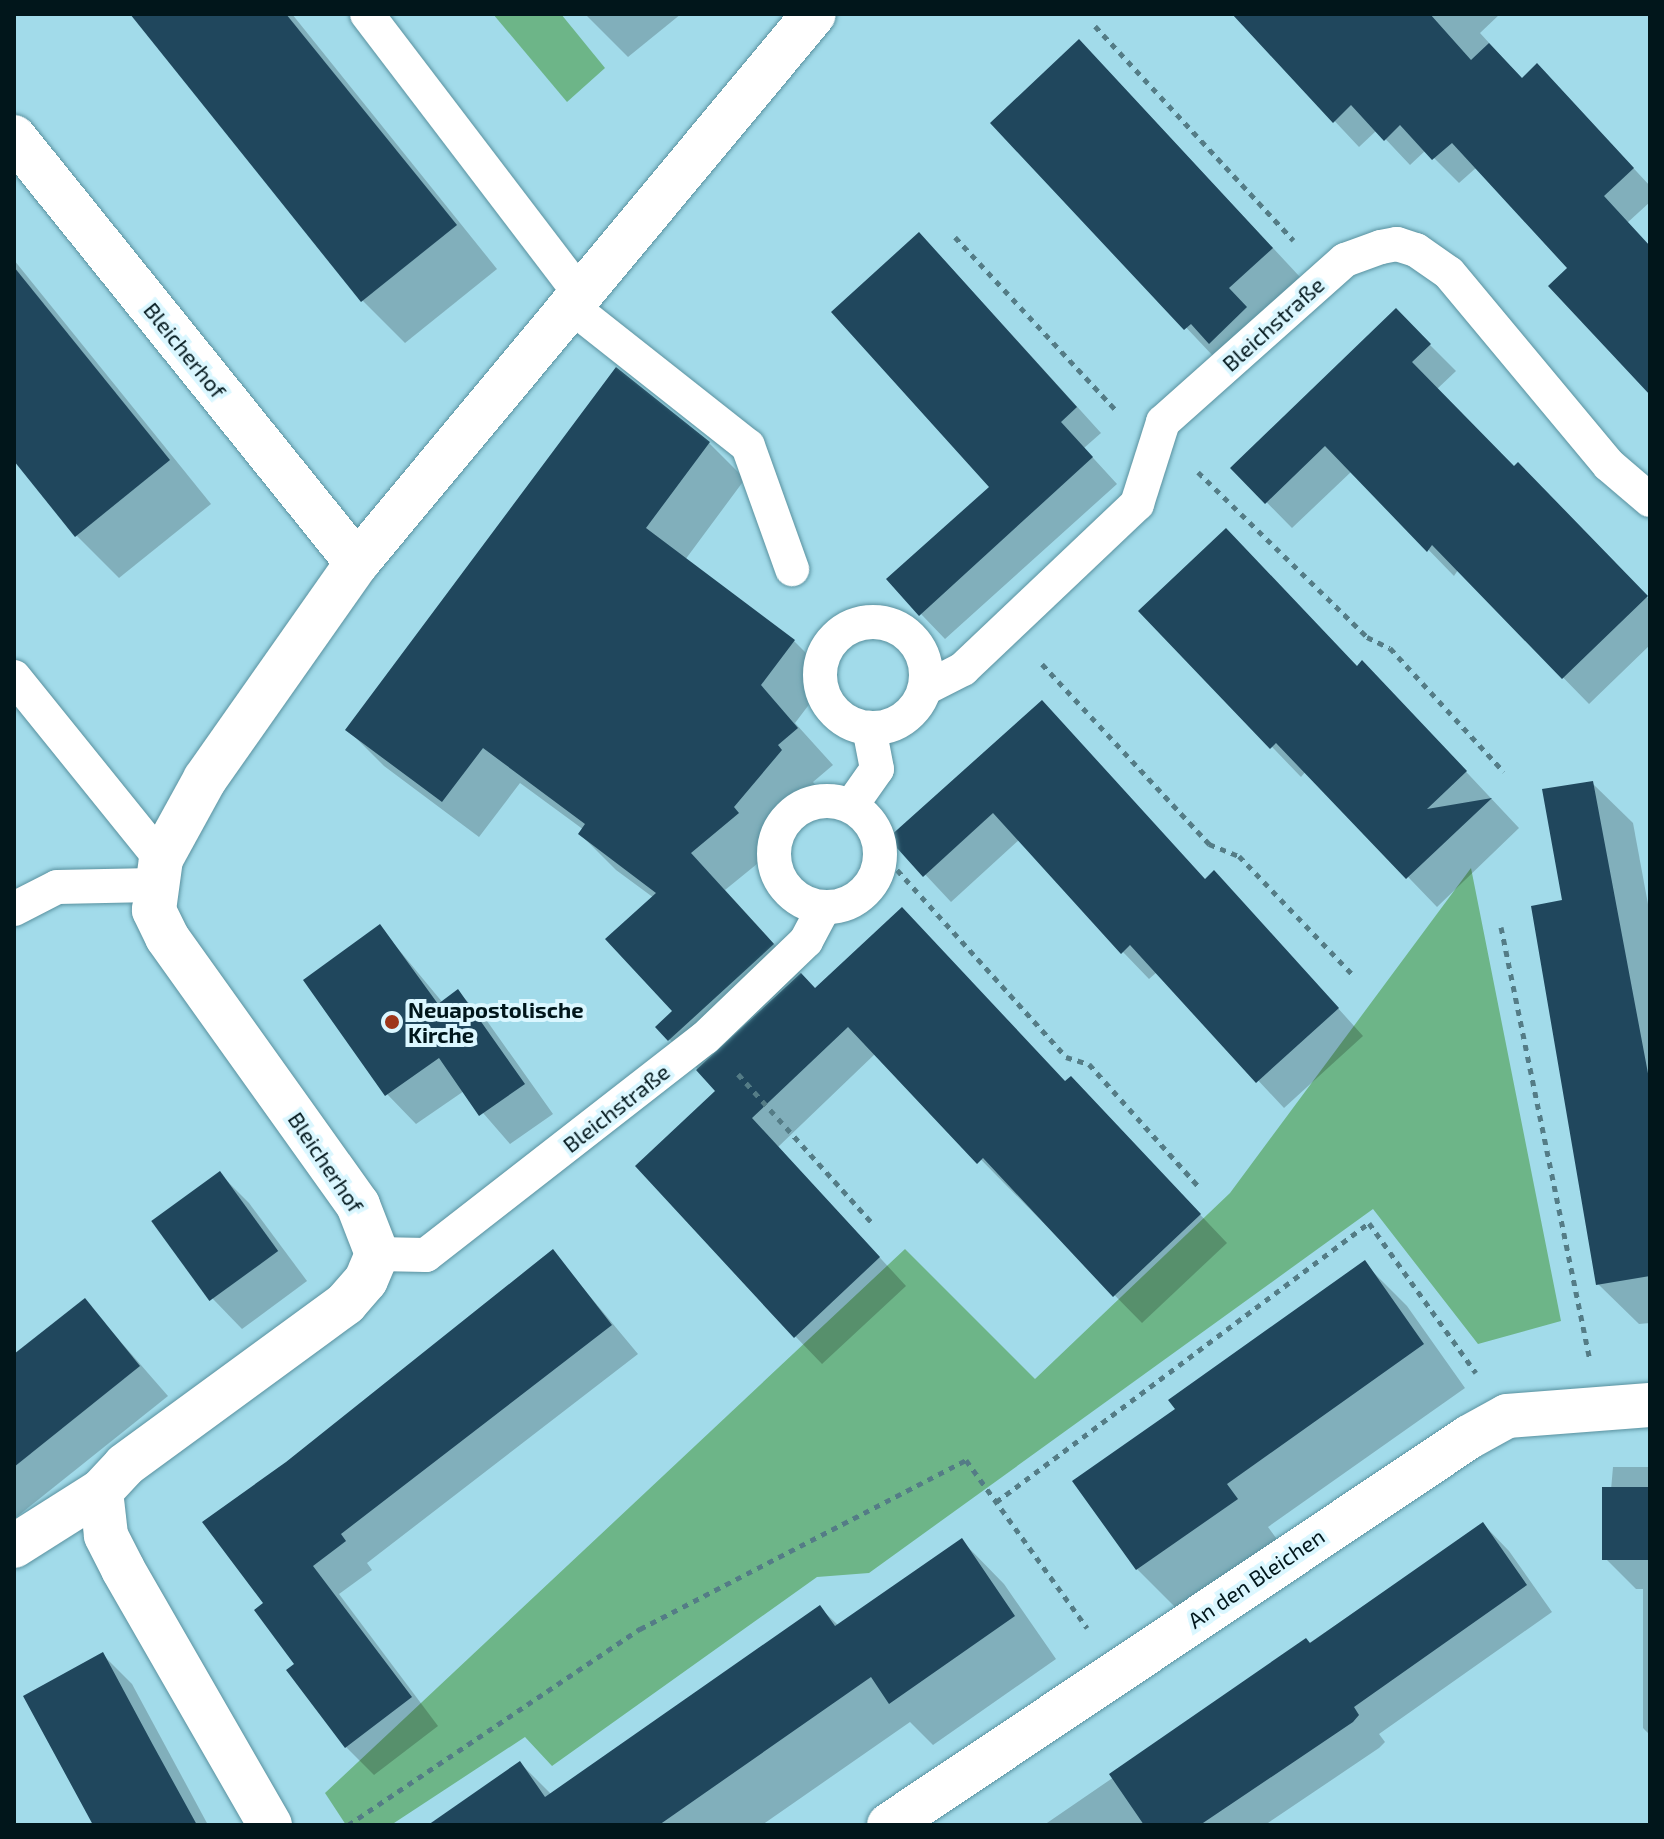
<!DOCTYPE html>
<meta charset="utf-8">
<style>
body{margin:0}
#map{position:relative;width:1664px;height:1839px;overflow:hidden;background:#a2dbea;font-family:"Exo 2",sans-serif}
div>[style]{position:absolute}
.green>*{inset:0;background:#6db588}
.shadow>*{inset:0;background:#0003}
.building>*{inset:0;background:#20475d;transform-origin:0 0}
.path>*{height:5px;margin-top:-2.5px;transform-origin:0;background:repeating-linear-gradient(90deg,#547c86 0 6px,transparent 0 12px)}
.roads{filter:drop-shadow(0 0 2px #59919f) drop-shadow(0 0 2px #59919f)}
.lane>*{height:34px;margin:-17px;padding:0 17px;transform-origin:17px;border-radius:17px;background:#fff}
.lane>.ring{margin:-17px;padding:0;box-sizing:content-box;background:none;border:34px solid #fff;border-radius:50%}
.street>*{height:44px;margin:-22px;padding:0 22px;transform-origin:22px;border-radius:22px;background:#fff}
.dots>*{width:22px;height:22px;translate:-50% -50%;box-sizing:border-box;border:4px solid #dbf7ff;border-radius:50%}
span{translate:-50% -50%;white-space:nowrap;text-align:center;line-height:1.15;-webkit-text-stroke:8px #dbf7ff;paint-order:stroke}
.street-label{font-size:22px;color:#01161b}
.poi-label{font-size:22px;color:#01161b;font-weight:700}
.left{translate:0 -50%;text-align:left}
.frame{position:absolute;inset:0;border:16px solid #01161b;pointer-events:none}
</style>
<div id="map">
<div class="green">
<div style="clip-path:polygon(493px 14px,561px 14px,605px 68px,567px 102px)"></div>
<div style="clip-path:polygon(1471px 868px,1561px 1321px,1478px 1344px,1373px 1209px,869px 1573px,817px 1577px,552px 1766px,525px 1737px,391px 1825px,346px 1825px,325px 1793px,905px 1249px,1035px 1379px,1230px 1193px)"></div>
</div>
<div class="shadow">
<div style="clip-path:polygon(132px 14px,292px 14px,497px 269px,405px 343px,363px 301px)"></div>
<div style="clip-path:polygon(585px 14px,681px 14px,628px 57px)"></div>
<div style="clip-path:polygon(1234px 14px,1500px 14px,1480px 33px,1523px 80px,1562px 91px,1650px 186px,1650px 202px,1627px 223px,1650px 247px,1650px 392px,1570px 268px,1477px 167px,1459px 183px,1426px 150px,1410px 165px,1377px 130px,1359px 147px)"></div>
<div style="clip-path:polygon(1108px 71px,1300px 277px,1214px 357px,993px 123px)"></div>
<div style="clip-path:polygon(14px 260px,211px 504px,119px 578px,77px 536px,14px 458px)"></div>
<div style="clip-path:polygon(944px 260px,1101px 433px,1084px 448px,1117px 484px,945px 639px,921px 614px,991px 487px)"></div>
<div style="clip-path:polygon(1396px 311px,1456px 371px,1436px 390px,1650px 600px,1650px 645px,1589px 704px,1458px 570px,1454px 576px,1352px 471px,1292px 528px,1233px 468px)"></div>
<div style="clip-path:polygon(709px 443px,745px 479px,685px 560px,794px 641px,830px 677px,795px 723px,833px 765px,813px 782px,817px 787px,769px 844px,774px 850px,725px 890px,816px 990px,1066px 1082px,1098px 1107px,1227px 1243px,1142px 1323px,876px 1053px,778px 1147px,906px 1286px,822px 1364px,795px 1336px,718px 1091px,658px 1027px,674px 1012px,654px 898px,616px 870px,580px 834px,584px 830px,520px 783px,479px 837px,384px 766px,348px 730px)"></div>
<div style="clip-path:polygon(1141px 611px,1391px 692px,1519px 828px,1437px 907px,1306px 771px,1301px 777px)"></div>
<div style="clip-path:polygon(1042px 703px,1206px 881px,1240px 899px,1363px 1036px,1284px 1108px,1157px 972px,1149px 979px,1123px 952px,1020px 839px,951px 902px,891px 838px)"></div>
<div style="clip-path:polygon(1592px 783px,1633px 823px,1650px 915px,1650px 1323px,1639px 1324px,1598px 1284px,1564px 902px)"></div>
<div style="clip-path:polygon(380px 927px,443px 1003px,458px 992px,487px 1021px,553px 1114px,510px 1144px,464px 1091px,416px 1124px,387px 1094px)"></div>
<div style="clip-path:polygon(220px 1174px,249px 1203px,307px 1281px,242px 1329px,213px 1299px)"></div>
<div style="clip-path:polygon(553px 1252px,638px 1354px,367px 1563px,372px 1570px,339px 1594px,438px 1726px,374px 1775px,346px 1747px,266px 1603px,287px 1463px)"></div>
<div style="clip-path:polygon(1364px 1263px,1407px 1306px,1465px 1388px,1268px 1527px,1279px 1542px,1180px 1612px,1137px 1569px,1178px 1409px)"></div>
<div style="clip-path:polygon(85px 1301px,168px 1396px,14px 1519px,14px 1357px)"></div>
<div style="clip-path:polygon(1613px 1467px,1650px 1467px,1650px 1735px,1643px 1728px,1643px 1589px,1636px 1589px,1605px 1558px)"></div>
<div style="clip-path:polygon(1483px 1524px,1509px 1551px,1552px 1612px,1379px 1734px,1385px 1742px,1379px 1748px,1265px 1825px,1044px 1825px)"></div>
<div style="clip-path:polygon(962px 1541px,1004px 1584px,1056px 1659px,933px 1745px,910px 1722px,762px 1825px,431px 1825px,520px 1763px,552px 1795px,820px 1608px,839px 1626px)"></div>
<div style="clip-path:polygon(102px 1654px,132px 1684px,208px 1825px,95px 1825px)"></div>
</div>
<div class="building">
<div style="clip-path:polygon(130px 14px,286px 14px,457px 225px,361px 302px)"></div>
<div style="clip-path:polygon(1232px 14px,1430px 14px,1471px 60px,1489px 43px,1522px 78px,1537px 63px,1634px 168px,1604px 196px,1650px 246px,1650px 395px,1548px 286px,1567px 268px,1452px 143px,1432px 160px,1400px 125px,1384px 141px,1351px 105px,1333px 123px)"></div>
<div style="clip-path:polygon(1079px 39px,1273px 248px,1229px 288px,1247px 307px,1209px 344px,1191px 324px,1184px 330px,990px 123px)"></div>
<div style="clip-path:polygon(919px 232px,1077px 407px,1061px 422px,1093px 457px,919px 616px,886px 579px,989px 487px,831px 312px)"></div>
<div style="clip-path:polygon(14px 267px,170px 460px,75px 537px,14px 461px)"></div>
<div style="clip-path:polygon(1396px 308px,1431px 344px,1412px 362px,1514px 466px,1518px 462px,1648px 596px,1562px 679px,1432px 545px,1427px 552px,1325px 446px,1265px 504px,1230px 468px)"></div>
<div style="clip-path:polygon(616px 367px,710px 442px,646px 528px,795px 640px,761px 685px,798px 728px,778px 745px,782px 750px,734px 807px,739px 813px,691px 853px,774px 944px,668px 1041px,655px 1027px,672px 1011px,605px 939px,656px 893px,578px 834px,585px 824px,483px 748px,442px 802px,345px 730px)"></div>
<div style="clip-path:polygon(1226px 528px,1357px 666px,1362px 660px,1467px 771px,1427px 809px,1492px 798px,1406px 879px,1276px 743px,1270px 749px,1138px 611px)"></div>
<div style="clip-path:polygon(1042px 700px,1205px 879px,1214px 870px,1339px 1008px,1256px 1083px,1130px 945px,1121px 954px,993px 813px,923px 877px,888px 838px)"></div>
<div style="clip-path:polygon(1593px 781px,1650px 1084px,1650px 1276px,1596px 1285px,1531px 906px,1562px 900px,1542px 789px)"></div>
<div style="clip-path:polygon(902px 907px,1065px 1081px,1071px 1076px,1201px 1214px,1113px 1297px,983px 1158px,977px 1164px,848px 1027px,752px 1118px,880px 1257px,794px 1338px,635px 1166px,715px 1091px,696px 1070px,801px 973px,815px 988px)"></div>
<div style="clip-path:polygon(380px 924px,438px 1004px,458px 989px,525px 1084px,479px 1116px,439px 1058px,385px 1096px,303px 980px)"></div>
<div style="left:220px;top:1171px;width:99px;height:85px;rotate:54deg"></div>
<div style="clip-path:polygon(553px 1249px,612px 1325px,341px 1534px,346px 1541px,313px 1566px,412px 1697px,345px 1748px,286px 1670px,294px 1664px,254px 1610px,263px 1603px,202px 1522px,286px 1462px)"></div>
<div style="clip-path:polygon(1365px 1260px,1424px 1344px,1227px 1484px,1238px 1499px,1136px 1570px,1072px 1481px,1175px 1409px,1168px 1400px)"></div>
<div style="clip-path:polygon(85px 1298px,140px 1366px,14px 1467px,14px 1354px)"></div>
<div style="left:1650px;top:1487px;width:73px;height:48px;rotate:90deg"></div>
<div style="clip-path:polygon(1483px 1522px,1527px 1585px,1354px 1707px,1359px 1715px,1353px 1722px,1200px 1825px,1144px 1825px,1109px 1774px,1306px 1638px,1310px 1643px)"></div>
<div style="clip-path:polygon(962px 1538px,1015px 1616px,889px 1704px,871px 1677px,659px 1825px,428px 1825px,520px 1761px,545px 1797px,820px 1605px,835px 1626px)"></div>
<div style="clip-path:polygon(103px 1652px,153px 1745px,197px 1825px,93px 1825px,23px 1696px)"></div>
</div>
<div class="path">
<div style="left:1095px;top:26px;width:292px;rotate:47.2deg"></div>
<div style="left:955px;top:237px;width:235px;rotate:47.1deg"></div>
<div style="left:1198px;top:472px;width:236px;rotate:44.3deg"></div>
<div style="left:1367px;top:637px;width:25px;rotate:26deg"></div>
<div style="left:1390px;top:648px;width:168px;rotate:47.4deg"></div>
<div style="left:1042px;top:664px;width:246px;rotate:47.1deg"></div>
<div style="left:1209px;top:844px;width:32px;rotate:22deg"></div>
<div style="left:1239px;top:856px;width:163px;rotate:46.2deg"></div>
<div style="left:881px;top:852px;width:276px;rotate:47.9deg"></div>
<div style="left:1066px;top:1057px;width:24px;rotate:17deg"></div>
<div style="left:1089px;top:1064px;width:164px;rotate:48.2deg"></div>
<div style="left:1501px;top:927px;width:439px;rotate:78.4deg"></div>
<div style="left:738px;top:1074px;width:202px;rotate:48deg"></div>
<div style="left:996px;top:1502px;width:466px;rotate:-36.8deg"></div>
<div style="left:1369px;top:1223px;width:184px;rotate:54.5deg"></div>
<div style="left:348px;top:1825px;width:352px;rotate:-33.9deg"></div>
<div style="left:640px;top:1629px;width:367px;rotate:-27.4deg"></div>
<div style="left:966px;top:1460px;width:207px;rotate:54.2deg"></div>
</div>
<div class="roads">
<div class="lane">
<div style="left:367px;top:14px;width:350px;rotate:52.7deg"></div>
<div style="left:568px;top:304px;width:229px;rotate:38.3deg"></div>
<div style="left:748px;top:446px;width:131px;rotate:70.3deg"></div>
<div class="ring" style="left:820px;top:622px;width:72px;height:72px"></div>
<div style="left:14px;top:677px;width:234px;rotate:51.1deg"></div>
<div style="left:926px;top:688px;width:42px;rotate:-27.2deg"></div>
<div style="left:963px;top:669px;width:240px;rotate:-43.5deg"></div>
<div style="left:1137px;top:504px;width:86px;rotate:-72.4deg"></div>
<div style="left:1163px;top:422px;width:244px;rotate:-41.7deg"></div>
<div style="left:1345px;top:260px;width:38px;rotate:-20deg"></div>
<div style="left:1381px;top:247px;width:16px;rotate:-11deg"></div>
<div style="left:1397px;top:244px;width:20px;rotate:18deg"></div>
<div style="left:1416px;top:250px;width:40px;rotate:34.9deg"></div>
<div style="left:1449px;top:273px;width:250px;rotate:50.2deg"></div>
<div style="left:1609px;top:465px;width:54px;rotate:40.5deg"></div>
<div class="ring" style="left:774px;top:801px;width:72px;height:72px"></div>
<div style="left:851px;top:806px;width:45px;rotate:-54.9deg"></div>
<div style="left:877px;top:769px;width:42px;rotate:-101deg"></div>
<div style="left:14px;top:909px;width:48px;rotate:-27.1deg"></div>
<div style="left:57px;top:887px;width:96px;rotate:-1.2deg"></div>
<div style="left:377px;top:1254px;width:49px;rotate:1.2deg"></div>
<div style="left:426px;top:1255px;width:353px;rotate:-37.9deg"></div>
<div style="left:705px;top:1038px;width:140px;rotate:-43.8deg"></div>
<div style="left:806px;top:941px;width:36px;rotate:-62deg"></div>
</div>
<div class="street">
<div style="left:14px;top:137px;width:547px;rotate:51.16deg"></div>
<div style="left:14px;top:1546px;width:103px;rotate:-32.3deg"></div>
<div style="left:270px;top:1825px;width:295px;rotate:-119.9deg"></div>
<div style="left:123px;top:1569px;width:38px;rotate:-117deg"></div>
<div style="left:106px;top:1535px;width:44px;rotate:-96.5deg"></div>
<div style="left:101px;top:1491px;width:35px;rotate:-47deg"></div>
<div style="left:125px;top:1465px;width:274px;rotate:-36.2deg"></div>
<div style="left:346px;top:1303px;width:30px;rotate:-49deg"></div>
<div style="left:366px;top:1280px;width:28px;rotate:-67deg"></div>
<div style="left:377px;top:1254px;width:53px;rotate:-111.2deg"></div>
<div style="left:358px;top:1205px;width:329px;rotate:-125.5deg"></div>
<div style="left:167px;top:937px;width:30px;rotate:-116deg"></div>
<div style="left:154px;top:910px;width:51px;rotate:-82.2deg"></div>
<div style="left:161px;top:859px;width:91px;rotate:-61.2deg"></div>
<div style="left:205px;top:779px;width:264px;rotate:-54.9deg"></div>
<div style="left:357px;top:563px;width:714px;rotate:-50.23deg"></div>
<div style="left:889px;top:1825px;width:698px;rotate:-33.78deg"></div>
<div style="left:1469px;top:1437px;width:43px;rotate:-28.9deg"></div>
<div style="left:1507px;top:1416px;width:143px;rotate:-4.4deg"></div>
</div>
</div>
<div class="dots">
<div style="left:392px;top:1022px;background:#9e361a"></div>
</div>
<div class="street-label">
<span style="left:1273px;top:324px;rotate:-42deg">Bleichstraße</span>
<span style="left:185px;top:350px;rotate:51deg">Bleicherhof</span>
<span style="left:616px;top:1108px;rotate:-38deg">Bleichstraße</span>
<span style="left:326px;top:1162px;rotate:56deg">Bleicherhof</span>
<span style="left:1256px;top:1578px;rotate:-34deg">An den Bleichen</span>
</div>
<div class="poi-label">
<span class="left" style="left:408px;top:1022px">Neuapostolische<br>Kirche</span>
</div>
<div class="frame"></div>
</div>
